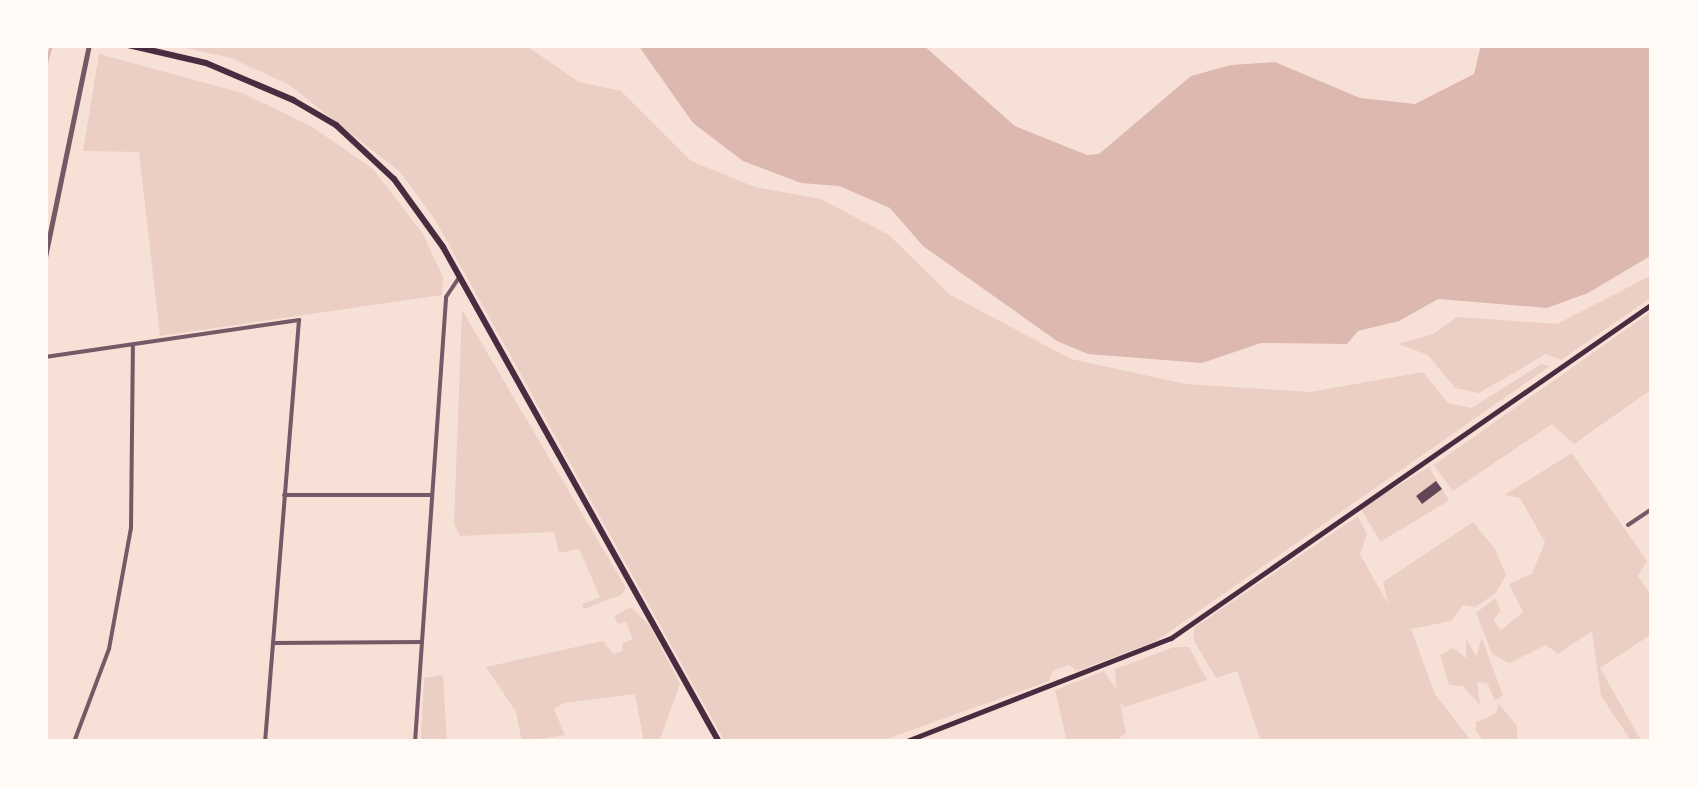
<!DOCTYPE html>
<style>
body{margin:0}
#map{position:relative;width:1697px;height:787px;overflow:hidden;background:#f7e1d7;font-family:"IBM Plex Sans",sans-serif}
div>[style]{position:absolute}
.green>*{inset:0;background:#ebcfc5;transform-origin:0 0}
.water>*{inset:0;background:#dcb8b0}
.stream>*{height:2.5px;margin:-1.25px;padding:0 1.25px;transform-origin:1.25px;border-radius:1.25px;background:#dcb8b0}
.building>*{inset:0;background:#644757;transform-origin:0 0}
.minor>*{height:4px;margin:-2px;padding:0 2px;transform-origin:2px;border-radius:2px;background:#755966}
.tertiary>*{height:5px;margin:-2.5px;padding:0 2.5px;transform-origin:2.5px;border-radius:2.5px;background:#755966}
.secondary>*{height:5px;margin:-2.5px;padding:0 2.5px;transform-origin:2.5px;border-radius:2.5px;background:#4a2c40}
.trunk>*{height:6px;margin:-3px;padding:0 3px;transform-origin:3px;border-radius:3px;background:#4a2c40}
span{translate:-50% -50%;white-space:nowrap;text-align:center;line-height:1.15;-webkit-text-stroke:8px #fffaf5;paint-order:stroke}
.frame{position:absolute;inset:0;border:48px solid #fffaf5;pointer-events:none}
</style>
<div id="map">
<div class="green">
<div style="clip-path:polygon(172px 45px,525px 45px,579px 82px,621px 91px,691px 161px,755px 187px,821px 199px,889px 235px,949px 294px,1071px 359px,1186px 384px,1310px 392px,1423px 372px,1448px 403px,1472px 408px,1541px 364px,1550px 366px,1156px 641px,1077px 671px,1069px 665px,1053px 671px,1049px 681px,881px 741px,725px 742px,434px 218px,400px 172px,288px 84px,231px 58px)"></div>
<div style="clip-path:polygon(99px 54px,242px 93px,311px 126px,373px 169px,423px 234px,443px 277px,442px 295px,160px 336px,139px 152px,83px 151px)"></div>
<div style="clip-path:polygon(1652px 275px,1652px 297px,1561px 360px,1546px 354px,1479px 393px,1455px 388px,1428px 355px,1398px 344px,1433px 334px,1457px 317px,1557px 324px)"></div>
<div style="clip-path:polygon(462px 310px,626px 588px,621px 595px,584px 609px,582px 604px,600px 597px,579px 549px,559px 553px,554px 532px,460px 536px,454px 524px)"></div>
<div style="clip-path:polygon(1652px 311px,1652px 389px,1574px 444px,1552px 424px,1453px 491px,1434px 465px)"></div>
<div style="clip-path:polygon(1572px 453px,1647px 561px,1638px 576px,1652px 597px,1652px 634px,1600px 668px,1642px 742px,1632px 742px,1601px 696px,1592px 631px,1558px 654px,1546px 645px,1509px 663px,1492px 654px,1476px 613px,1495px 598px,1501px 611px,1493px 620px,1501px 630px,1523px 612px,1509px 584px,1532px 574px,1545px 542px,1520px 498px,1504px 495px)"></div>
<div style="left:1429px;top:467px;width:39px;height:80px;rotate:59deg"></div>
<div style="clip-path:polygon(1358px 516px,1367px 534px,1360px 554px,1388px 604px,1383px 582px,1473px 522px,1495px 549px,1506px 575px,1495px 594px,1475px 607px,1463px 605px,1451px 621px,1411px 629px,1435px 694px,1472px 742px,1261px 742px,1237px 671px,1216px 678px,1193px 639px,1195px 627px)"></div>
<div style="clip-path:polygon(631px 607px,650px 626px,680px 684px,659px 742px,644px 742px,635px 694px,564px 703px,554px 709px,565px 735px,522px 742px,516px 712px,486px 667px,603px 641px,613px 654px,623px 651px,622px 644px,633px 639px,626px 622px,618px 624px,614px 616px)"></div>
<div style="clip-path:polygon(1482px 638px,1503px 696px,1495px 700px,1487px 683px,1477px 682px,1480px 705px,1463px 686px,1449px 685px,1440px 655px,1453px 648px,1466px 658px,1466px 639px,1476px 656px)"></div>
<div style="clip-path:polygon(1174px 647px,1189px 647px,1207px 680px,1125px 707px,1120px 703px,1126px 733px,1114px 742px,1067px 742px,1055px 690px,1104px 671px,1116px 689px,1115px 669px)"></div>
<div style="clip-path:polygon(443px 675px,447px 742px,421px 742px,424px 678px)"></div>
<div style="clip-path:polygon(1499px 704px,1517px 726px,1517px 742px,1484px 742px,1476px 731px,1476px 722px,1495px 714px)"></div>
</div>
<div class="water">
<div style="clip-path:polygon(638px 45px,923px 45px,1015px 126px,1087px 155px,1099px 154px,1191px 76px,1231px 65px,1275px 62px,1360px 98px,1415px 104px,1474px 74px,1481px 45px,1652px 45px,1652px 255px,1588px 293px,1547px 308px,1438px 299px,1399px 321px,1358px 331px,1347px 344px,1261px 343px,1202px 363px,1088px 354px,1057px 341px,923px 246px,890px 208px,839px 186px,801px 183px,743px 161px,693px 123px)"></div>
</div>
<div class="stream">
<div style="left:45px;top:67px;width:23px;rotate:-75deg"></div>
</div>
<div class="building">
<div style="left:1436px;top:481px;width:10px;height:25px;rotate:53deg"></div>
</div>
<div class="minor">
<div style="left:45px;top:357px;width:257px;rotate:-8.3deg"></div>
<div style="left:299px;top:320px;width:423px;rotate:94.6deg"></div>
<div style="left:284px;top:495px;width:148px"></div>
<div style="left:1628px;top:525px;width:29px;rotate:-34deg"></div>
<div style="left:273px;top:643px;width:149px;rotate:-0.4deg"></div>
<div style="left:74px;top:742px;width:99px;rotate:-69.4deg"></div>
<div style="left:109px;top:649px;width:123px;rotate:-79.7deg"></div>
<div style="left:131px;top:528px;width:183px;rotate:-89.4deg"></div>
<div style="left:415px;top:742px;width:446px;rotate:-86deg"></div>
<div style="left:446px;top:297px;width:23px;rotate:-56deg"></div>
</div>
<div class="tertiary">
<div style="left:45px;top:257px;width:217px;rotate:-78.3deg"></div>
</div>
<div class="secondary">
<div style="left:904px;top:742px;width:287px;rotate:-21.3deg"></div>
<div style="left:1171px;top:638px;width:586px;rotate:-34.78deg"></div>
</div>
<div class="trunk">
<div style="left:128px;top:45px;width:80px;rotate:13deg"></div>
<div style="left:206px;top:63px;width:95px;rotate:23deg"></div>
<div style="left:293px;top:100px;width:50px;rotate:30.2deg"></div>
<div style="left:336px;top:125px;width:79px;rotate:43deg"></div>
<div style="left:394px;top:179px;width:84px;rotate:54.2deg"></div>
<div style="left:443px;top:247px;width:567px;rotate:60.86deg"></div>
</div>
<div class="frame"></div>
</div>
